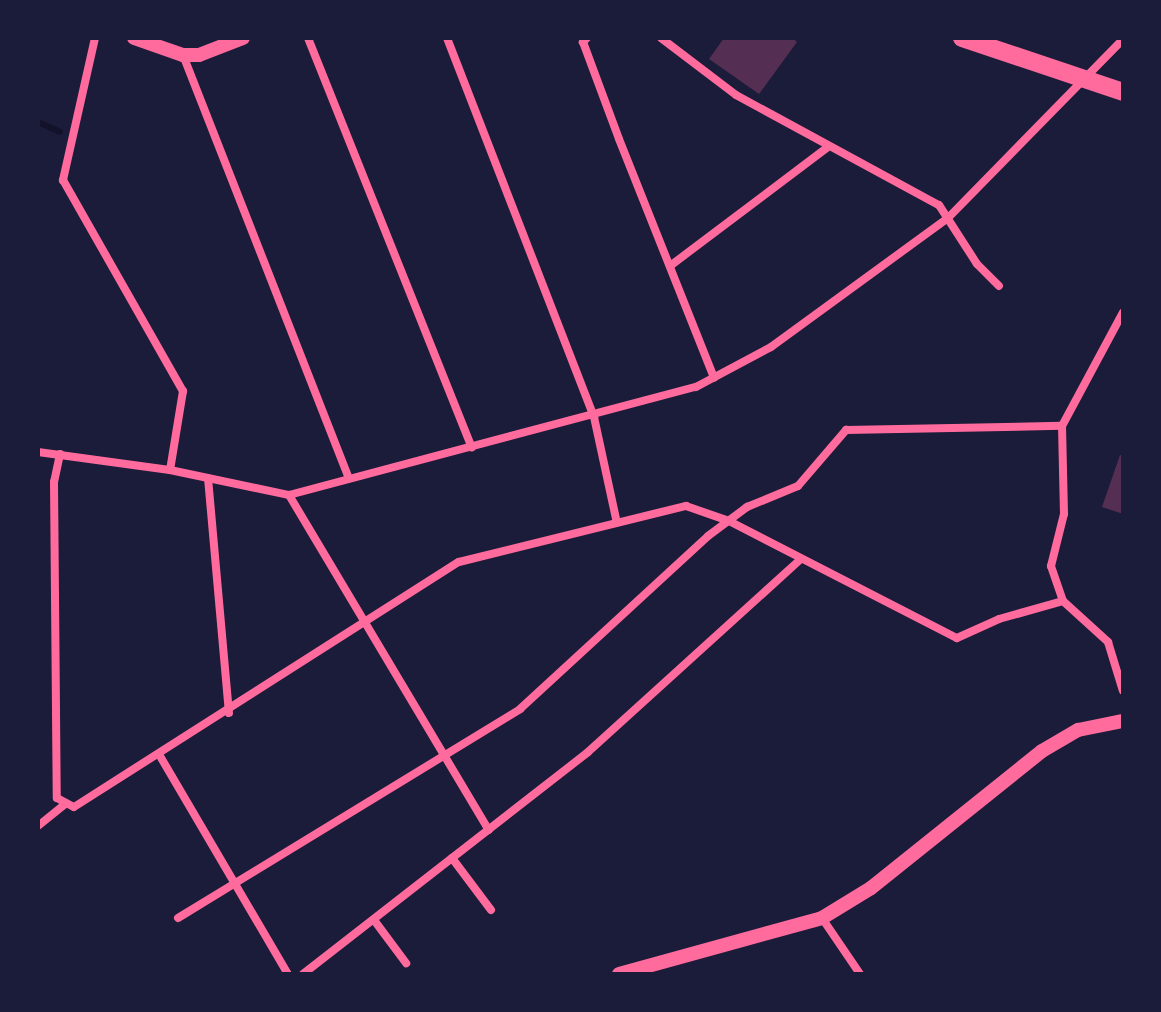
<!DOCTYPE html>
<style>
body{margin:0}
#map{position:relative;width:1161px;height:1012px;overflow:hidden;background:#1b1b3a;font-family:"Work Sans",sans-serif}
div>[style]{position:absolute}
.stream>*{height:6px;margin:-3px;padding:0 3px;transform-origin:3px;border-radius:3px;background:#12122b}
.building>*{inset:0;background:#542f53}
.minor>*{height:8px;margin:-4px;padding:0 4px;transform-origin:4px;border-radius:4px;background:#ff6b9d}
.tertiary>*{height:14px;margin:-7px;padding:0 7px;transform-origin:7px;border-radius:7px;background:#ff6b9d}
.primary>*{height:18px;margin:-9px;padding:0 9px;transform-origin:9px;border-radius:9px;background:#ff6b9d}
span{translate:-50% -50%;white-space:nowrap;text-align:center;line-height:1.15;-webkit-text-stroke:6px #1b1b3a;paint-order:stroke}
.frame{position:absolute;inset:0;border:40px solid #1b1b3a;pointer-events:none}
</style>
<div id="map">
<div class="stream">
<div style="left:38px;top:122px;width:24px;rotate:24deg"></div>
</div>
<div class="building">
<div style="clip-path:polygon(724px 38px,792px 38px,797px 42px,759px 94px,709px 59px)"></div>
<div style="clip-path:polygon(1120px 455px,1123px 456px,1123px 514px,1102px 507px)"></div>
</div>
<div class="minor">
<div style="left:95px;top:38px;width:146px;rotate:102.7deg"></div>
<div style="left:63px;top:180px;width:243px;rotate:60.4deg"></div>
<div style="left:183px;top:391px;width:80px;rotate:99.3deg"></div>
<div style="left:308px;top:38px;width:441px;rotate:68.2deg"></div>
<div style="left:447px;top:38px;width:407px;rotate:68.8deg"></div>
<div style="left:594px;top:417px;width:108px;rotate:77.8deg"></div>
<div style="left:587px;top:38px;width:6px;rotate:135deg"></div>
<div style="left:583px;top:42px;width:103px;rotate:69.6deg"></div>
<div style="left:619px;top:139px;width:257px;rotate:68.3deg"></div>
<div style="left:661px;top:38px;width:94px;rotate:37.2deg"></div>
<div style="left:736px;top:95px;width:231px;rotate:28.5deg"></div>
<div style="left:939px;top:205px;width:70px;rotate:57.2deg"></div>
<div style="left:977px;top:264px;width:31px;rotate:45deg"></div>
<div style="left:183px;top:55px;width:455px;rotate:68.6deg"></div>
<div style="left:670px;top:266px;width:199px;rotate:-37deg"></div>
<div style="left:38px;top:452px;width:133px;rotate:7.8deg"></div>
<div style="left:170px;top:470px;width:122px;rotate:11.9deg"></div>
<div style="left:289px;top:495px;width:421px;rotate:-14.9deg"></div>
<div style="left:696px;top:387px;width:85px;rotate:-28.1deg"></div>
<div style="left:771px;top:347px;width:219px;rotate:-36.1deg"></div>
<div style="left:948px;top:218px;width:250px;rotate:-45.6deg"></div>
<div style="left:60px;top:454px;width:29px;rotate:102deg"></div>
<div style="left:54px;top:482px;width:316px;rotate:89.5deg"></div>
<div style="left:57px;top:798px;width:19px;rotate:28deg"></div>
<div style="left:74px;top:807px;width:456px;rotate:-32.5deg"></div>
<div style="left:459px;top:562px;width:234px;rotate:-13.9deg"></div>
<div style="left:686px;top:506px;width:46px;rotate:19.2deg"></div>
<div style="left:729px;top:521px;width:256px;rotate:27.2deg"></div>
<div style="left:957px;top:638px;width:46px;rotate:-24.3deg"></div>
<div style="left:999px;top:619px;width:66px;rotate:-15.7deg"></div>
<div style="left:1063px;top:601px;width:37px;rotate:-109deg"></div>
<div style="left:1051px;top:566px;width:54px;rotate:-76deg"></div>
<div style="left:1064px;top:514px;width:88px;rotate:-91.3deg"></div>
<div style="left:1062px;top:426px;width:129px;rotate:-61.8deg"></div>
<div style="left:208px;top:478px;width:236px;rotate:84.9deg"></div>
<div style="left:289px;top:495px;width:390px;rotate:59.2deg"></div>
<div style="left:1063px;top:601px;width:61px;rotate:42.3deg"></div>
<div style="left:1108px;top:642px;width:51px;rotate:73deg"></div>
<div style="left:160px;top:756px;width:253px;rotate:59.6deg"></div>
<div style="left:38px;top:826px;width:36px;rotate:-39deg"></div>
<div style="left:452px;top:858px;width:65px;rotate:53.1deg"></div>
<div style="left:178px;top:918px;width:401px;rotate:-31.4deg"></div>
<div style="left:520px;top:709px;width:255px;rotate:-42.6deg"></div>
<div style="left:708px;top:536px;width:49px;rotate:-36.6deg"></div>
<div style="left:747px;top:507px;width:55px;rotate:-22.4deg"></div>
<div style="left:798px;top:486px;width:74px;rotate:-49.4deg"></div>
<div style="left:846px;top:430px;width:216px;rotate:-1.1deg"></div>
<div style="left:822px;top:918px;width:68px;rotate:55.8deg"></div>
<div style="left:374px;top:920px;width:54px;rotate:53.3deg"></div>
<div style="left:303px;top:974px;width:361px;rotate:-37.9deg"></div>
<div style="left:588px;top:752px;width:286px;rotate:-42.2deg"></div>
</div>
<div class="tertiary">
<div style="left:134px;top:38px;width:52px;rotate:19.1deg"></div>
<div style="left:183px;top:55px;width:16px"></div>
<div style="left:199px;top:55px;width:47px;rotate:-21.1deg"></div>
<div style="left:619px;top:974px;width:211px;rotate:-15.4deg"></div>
<div style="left:822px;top:918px;width:57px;rotate:-31.5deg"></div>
<div style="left:871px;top:888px;width:219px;rotate:-38.7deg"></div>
<div style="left:1042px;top:751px;width:42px;rotate:-30.3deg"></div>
<div style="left:1078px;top:730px;width:46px;rotate:-11.3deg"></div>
</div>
<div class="primary">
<div style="left:962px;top:38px;width:170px;rotate:18.5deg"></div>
</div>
<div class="frame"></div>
</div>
